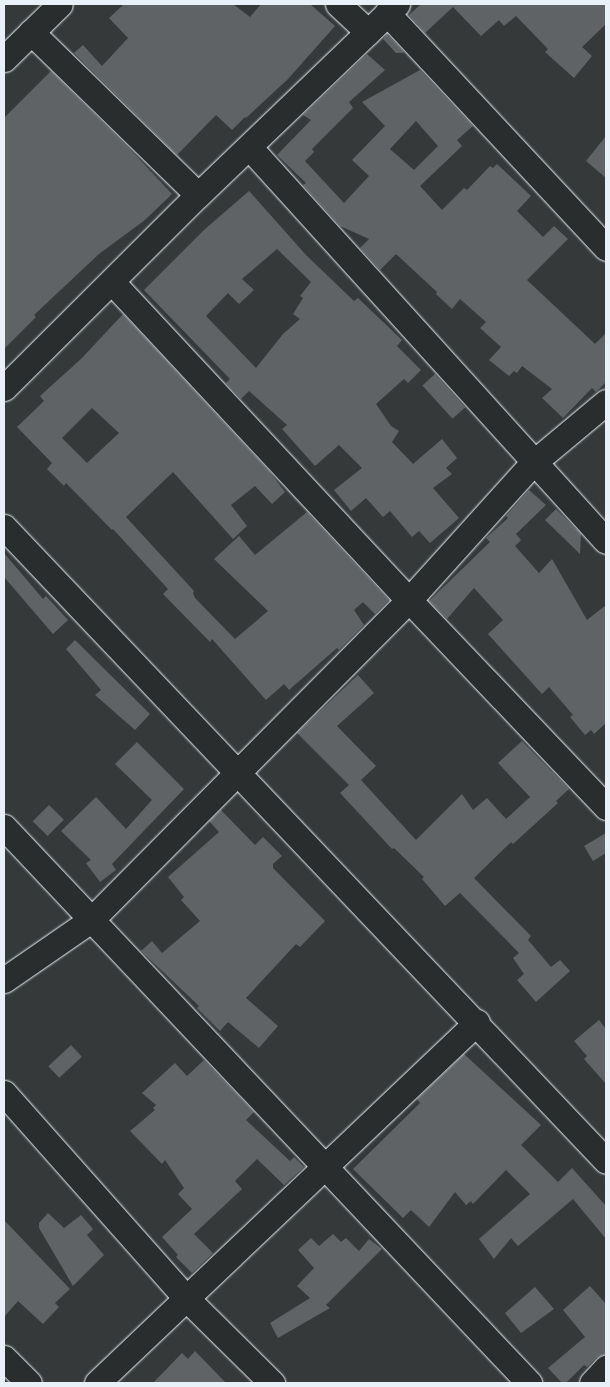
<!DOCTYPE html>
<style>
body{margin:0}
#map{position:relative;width:610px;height:1387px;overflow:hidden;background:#35393a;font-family:"Patrick Hand",sans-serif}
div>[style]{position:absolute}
.building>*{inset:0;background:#5f6365;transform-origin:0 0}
.roads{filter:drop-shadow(0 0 1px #e8f1f8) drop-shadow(0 0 1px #e8f1f8)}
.street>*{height:25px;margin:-12.5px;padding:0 12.5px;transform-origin:12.5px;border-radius:12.5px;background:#2a2d2e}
span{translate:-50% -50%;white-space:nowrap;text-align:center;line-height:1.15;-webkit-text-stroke:4.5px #2a2d2e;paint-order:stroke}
.frame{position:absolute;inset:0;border:5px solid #e8f1f8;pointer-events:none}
</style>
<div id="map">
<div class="building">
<div style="clip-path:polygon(124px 4px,233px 4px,250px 17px,261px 4px,310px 4px,335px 26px,288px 79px,246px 118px,245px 117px,232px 130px,216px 115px,177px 155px,74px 53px,83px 45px,102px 66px,128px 38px,109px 18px)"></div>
<div style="clip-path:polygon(421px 4px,606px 4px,606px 24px,582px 47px,592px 56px,574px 78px,545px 52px,548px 49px,516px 16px,504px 26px,499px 20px,481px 36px,453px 7px,425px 33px,409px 15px)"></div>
<div style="clip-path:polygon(387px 34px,404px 52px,402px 53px,396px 53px,383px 39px)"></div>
<div style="clip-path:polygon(evenodd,367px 54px,385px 70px,349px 102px,353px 108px,312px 149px,314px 152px,305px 161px,344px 203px,369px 176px,352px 160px,385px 126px,362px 102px,420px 70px,473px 126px,457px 140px,462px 146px,420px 186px,442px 210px,464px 188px,467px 190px,490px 166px,493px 168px,497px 164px,531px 196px,517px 211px,543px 237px,554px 226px,568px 239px,527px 280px,595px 344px,606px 333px,606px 382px,596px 392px,592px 388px,563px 418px,542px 398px,552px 389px,522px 366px,517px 373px,514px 371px,509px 376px,489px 360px,501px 347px,480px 328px,486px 322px,460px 299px,452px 309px,436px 294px,437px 292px,396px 254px,380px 270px,360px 248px,369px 239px,340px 226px,303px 185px,306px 183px,277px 155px,311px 120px,303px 115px,367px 54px,416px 121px,438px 146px,414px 170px,390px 149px,416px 121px)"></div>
<div style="clip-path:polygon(51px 71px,127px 146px,172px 194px,145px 220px,99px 254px,34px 315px,36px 317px,4px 349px,4px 118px)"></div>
<div style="clip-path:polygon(606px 136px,606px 178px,586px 161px)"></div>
<div style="clip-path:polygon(evenodd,249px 191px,306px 255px,354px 301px,358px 298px,402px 340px,397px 346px,421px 370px,408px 383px,404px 379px,376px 404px,391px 426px,399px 431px,392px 442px,413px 464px,442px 439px,457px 458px,446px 468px,452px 474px,433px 488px,459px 518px,430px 543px,419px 531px,412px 537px,390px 511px,383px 517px,366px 498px,351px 511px,334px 490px,362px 468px,339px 445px,315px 466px,282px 429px,287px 425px,249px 391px,241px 399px,226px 383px,230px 379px,144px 290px,204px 230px,249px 191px,277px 249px,311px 282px,300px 296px,303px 298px,293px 314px,300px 319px,283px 334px,256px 368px,206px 316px,228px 293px,239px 304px,254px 290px,242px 279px,277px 249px)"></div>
<div style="clip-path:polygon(evenodd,123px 314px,269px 471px,285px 492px,272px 504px,255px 486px,231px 505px,247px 526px,233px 539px,173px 472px,126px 517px,194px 591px,193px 593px,195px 598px,235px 639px,268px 611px,214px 559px,239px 536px,255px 555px,307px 512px,389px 600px,375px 614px,363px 602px,354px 610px,364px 625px,339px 650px,337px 648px,289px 690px,284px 684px,266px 700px,212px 639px,210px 642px,163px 594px,168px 589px,113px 529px,112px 530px,66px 483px,64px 486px,47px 469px,52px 463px,17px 427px,44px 401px,40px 396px,82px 358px,123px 314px,92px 408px,119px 433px,87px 463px,62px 438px,92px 408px)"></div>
<div style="left:435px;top:374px;width:45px;height:17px;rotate:48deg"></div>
<div style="clip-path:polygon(529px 490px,546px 505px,516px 534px,521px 540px,515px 546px,539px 573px,552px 559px,587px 620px,606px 605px,606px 723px,594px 734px,591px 730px,585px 735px,570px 717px,573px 715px,549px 687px,542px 694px,488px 634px,503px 620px,474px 588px,447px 619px,429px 601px,490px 542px,486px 538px,508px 518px,506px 516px)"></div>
<div style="clip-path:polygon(556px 509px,581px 534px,580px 554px,545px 520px)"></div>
<div style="clip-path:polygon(4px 553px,43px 599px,46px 596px,68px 620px,53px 634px,4px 577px)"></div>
<div style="clip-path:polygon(75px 640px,150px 714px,135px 730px,95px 695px,101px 690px,66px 649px)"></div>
<div style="clip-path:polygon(358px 675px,374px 693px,337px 726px,376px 766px,361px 780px,416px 840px,462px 794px,473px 810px,487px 798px,506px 819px,530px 797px,498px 763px,522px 741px,569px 789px,556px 801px,558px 803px,513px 844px,511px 842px,474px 878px,531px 936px,528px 940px,551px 967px,560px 960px,570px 971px,536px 1002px,517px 980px,524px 974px,513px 958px,519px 953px,460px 893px,445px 906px,422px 879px,424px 877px,394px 848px,392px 849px,340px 793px,349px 785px,297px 733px)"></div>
<div style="clip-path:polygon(137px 742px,184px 789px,112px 864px,116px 870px,100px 882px,86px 863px,91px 860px,61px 831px,96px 797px,126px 829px,152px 800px,115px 764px)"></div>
<div style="left:49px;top:805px;width:21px;height:23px;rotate:45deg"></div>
<div style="clip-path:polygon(221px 810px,255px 845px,263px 837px,282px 856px,273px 864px,273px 868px,325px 921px,300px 947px,296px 944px,246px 998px,278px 1026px,259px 1048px,228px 1022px,220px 1031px,197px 1008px,199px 1006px,141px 951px,152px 941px,162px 953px,200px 921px,181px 900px,184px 897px,168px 877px,219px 832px,209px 821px)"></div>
<div style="clip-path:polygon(606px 833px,606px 853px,593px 861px,584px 846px)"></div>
<div style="clip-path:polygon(599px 1020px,606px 1029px,606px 1084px,584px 1059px,587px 1056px,574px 1041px)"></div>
<div style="left:71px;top:1045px;width:16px;height:31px;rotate:47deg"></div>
<div style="clip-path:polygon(464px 1054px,541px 1125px,521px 1145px,558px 1182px,572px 1168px,606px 1206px,606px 1239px,573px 1199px,518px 1246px,511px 1238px,494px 1259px,479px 1239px,530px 1194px,506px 1170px,473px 1204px,471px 1201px,466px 1205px,455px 1192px,429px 1227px,411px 1210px,403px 1218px,353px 1169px,420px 1103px,417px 1099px)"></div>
<div style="clip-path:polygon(204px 1060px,254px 1112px,246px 1120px,290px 1161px,294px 1157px,304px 1167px,284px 1185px,257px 1159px,235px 1181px,242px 1189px,194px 1234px,213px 1253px,192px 1273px,176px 1257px,178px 1255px,162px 1237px,192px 1209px,178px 1194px,184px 1188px,165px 1160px,162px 1164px,130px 1131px,155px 1110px,153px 1108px,156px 1105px,142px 1093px,175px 1063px,187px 1076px)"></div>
<div style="clip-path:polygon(48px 1213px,64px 1228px,81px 1215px,93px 1229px,87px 1235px,104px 1255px,73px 1286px,39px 1228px,39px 1223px)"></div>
<div style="clip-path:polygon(4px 1220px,70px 1289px,55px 1303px,59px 1307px,43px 1324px,18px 1301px,4px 1317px)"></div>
<div style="clip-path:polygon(333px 1234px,341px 1242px,346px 1238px,359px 1251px,369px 1239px,382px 1249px,326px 1305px,330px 1308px,278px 1338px,270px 1323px,310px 1298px,297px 1286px,314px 1268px,298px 1250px,311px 1238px,319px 1246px)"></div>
<div style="clip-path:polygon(590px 1286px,606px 1304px,606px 1354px,596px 1358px,587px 1367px,584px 1365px,566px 1383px,562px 1383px,548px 1368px,585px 1337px,563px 1310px)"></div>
<div style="clip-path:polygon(535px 1287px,554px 1309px,521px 1333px,505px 1313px)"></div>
<div style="clip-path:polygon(195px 1351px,226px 1383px,153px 1383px,182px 1353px,188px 1359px)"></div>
</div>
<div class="roads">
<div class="street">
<div style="left:338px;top:4px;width:41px;rotate:43deg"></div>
<div style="left:387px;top:13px;width:321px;rotate:47deg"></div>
<div style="left:31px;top:32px;width:233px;rotate:44.3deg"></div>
<div style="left:4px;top:59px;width:78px;rotate:-44.5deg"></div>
<div style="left:250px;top:148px;width:530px;rotate:47.83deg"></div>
<div style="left:112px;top:282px;width:435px;rotate:47deg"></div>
<div style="left:409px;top:600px;width:286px;rotate:46.4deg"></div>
<div style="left:4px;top:388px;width:274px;rotate:-44.9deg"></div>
<div style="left:198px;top:195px;width:276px;rotate:-43.8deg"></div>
<div style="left:4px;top:527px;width:874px;rotate:46.48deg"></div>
<div style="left:4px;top:827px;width:765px;rotate:46.64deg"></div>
<div style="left:4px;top:980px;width:106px;rotate:-34.6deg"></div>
<div style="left:91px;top:920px;width:451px;rotate:-45.2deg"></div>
<div style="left:409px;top:600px;width:185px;rotate:-47.9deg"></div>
<div style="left:533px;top:463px;width:95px;rotate:-39.9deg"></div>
<div style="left:4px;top:1093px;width:276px;rotate:48.4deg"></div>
<div style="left:187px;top:1299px;width:120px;rotate:44.7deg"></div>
<div style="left:4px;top:1358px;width:35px;rotate:45deg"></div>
<div style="left:97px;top:1383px;width:524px;rotate:-43.53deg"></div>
<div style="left:592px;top:1383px;width:21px;rotate:-47deg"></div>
</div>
</div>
<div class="frame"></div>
</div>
